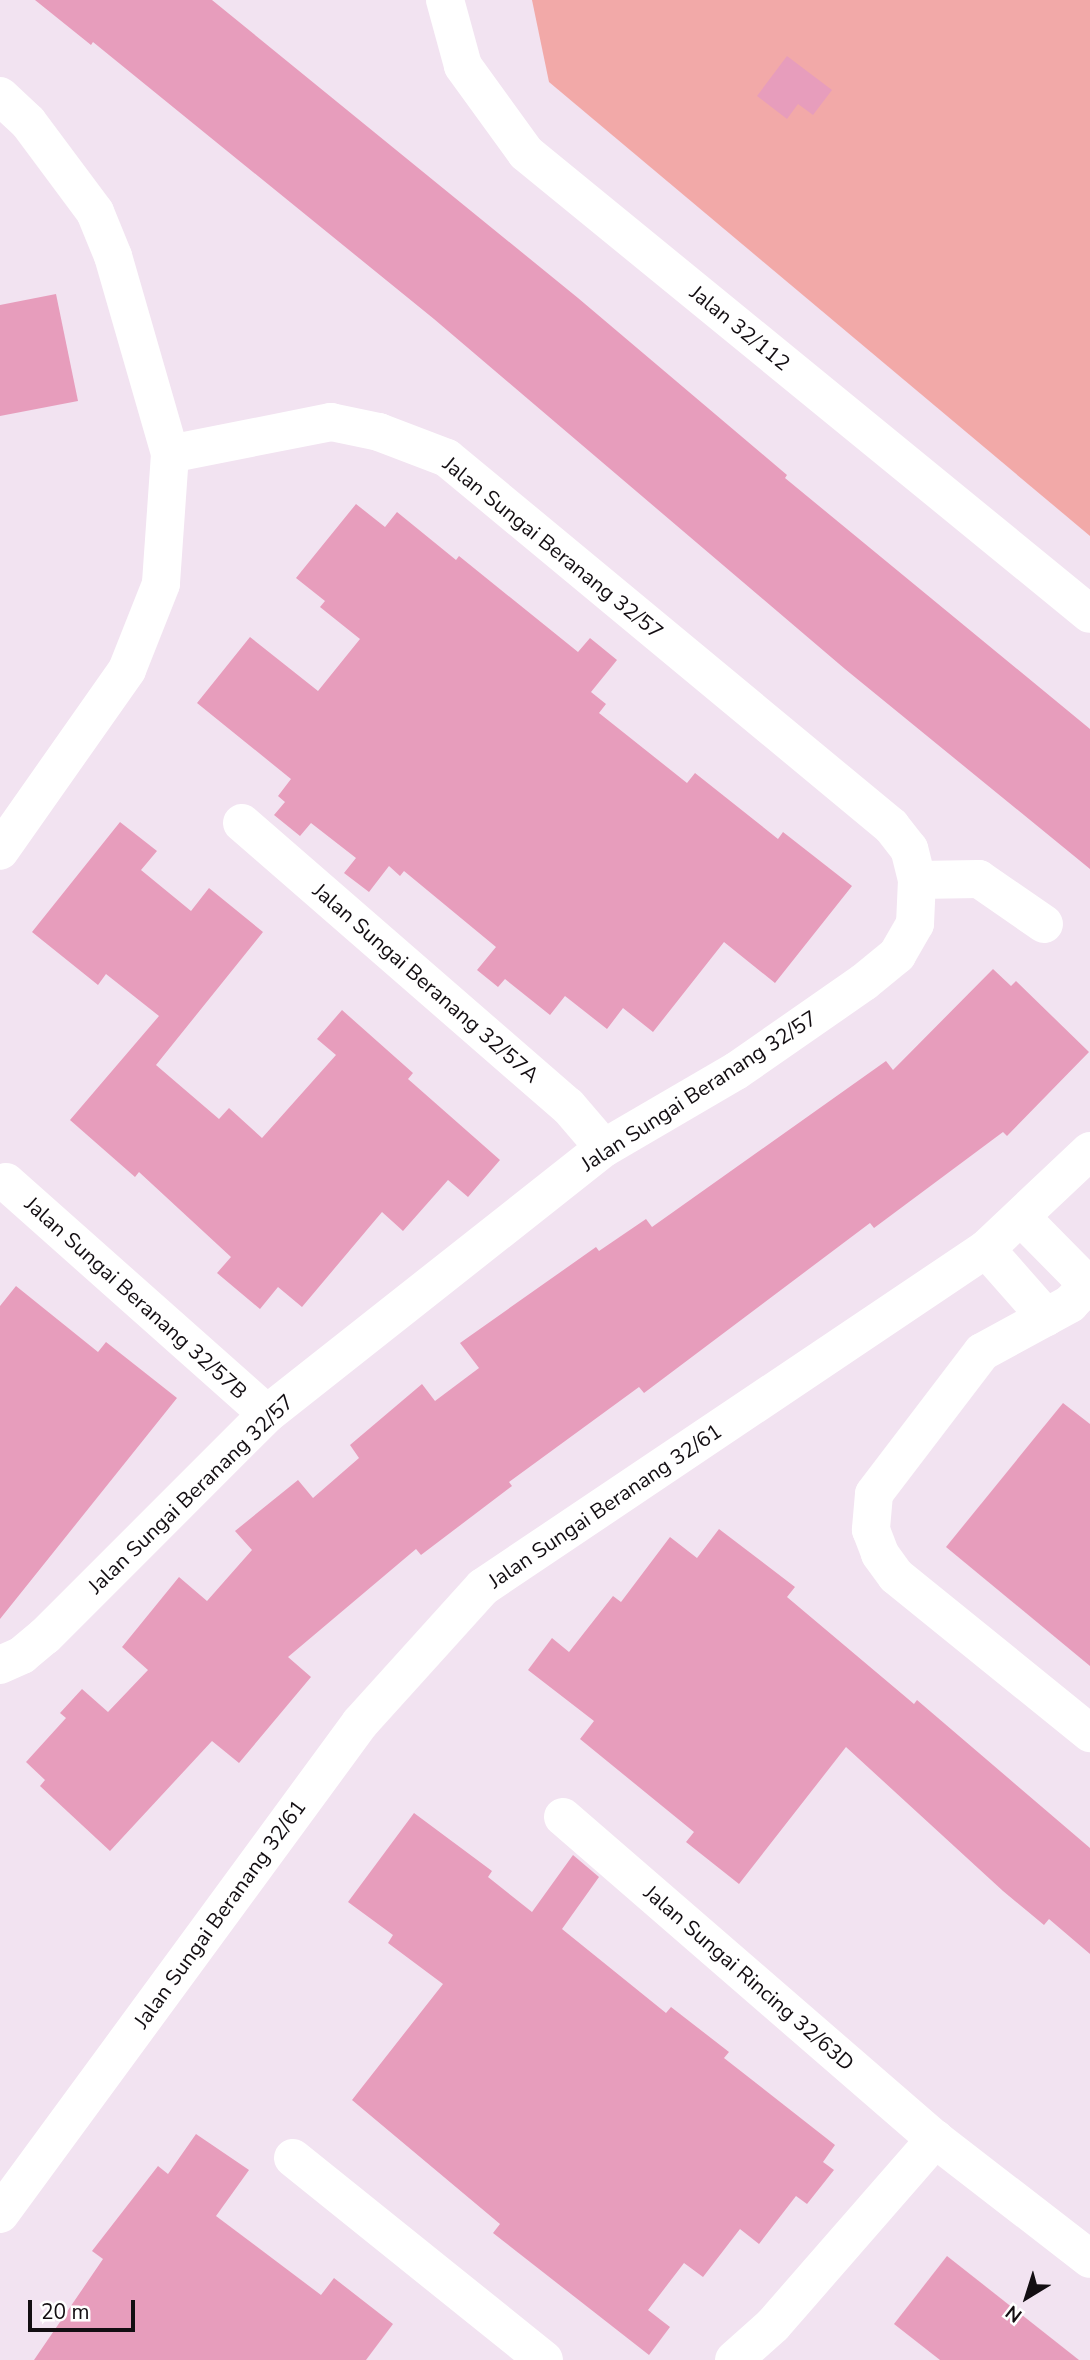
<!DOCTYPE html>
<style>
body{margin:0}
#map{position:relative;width:1090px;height:2360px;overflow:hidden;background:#f2e3f1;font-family:"Nunito Sans",sans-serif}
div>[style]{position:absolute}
.green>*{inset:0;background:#f2a9a8}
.building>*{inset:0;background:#e79dbc}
.minor>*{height:38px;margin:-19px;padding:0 19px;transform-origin:19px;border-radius:19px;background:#fff}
span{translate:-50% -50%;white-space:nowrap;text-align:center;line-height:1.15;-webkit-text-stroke:5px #fff;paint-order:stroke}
.street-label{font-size:21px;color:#130e12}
.north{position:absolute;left:992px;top:2262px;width:70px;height:70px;-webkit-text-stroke:5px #fff;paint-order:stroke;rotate:218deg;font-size:19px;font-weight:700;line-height:28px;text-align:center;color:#130e12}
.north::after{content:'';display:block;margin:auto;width:24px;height:32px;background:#130e12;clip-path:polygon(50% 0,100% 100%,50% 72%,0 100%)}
.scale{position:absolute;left:28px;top:2300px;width:107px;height:32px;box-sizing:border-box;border:4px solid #130e12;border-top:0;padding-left:9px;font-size:21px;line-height:24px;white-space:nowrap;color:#130e12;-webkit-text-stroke:5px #fff;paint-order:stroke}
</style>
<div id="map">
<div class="green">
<div style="clip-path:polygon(532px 0,1090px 0,1090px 536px,549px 82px)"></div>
</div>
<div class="building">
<div style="clip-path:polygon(35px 0,212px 0,578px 298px,787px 475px,785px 478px,1090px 729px,1090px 869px,845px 669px,434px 319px,93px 42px,91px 45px)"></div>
<div style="clip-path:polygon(787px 56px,832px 90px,813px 115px,798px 104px,787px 119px,757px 96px)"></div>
<div style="clip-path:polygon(56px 294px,78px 401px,0 416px,0 305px)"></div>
<div style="clip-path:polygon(356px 504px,385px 527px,397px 512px,456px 560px,459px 556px,578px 652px,590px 638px,617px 660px,591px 692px,606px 704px,599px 713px,687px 783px,695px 773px,778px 839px,783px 832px,852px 886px,775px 983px,724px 942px,653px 1032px,623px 1008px,607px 1029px,565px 996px,550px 1015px,505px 979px,498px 987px,477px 970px,496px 947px,404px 871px,400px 876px,389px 866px,369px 892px,344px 873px,356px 858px,311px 823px,300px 836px,274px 815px,285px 802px,278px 796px,291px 779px,197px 703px,250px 637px,318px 691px,360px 639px,320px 607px,325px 601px,296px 578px)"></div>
<div style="clip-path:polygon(120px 822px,157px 851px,141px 870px,191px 911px,209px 888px,263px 932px,156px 1065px,219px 1119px,229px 1108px,262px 1138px,336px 1055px,317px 1039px,342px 1010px,413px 1073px,408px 1079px,500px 1160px,468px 1197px,448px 1180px,403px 1231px,382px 1212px,302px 1307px,278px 1287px,260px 1309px,217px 1273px,231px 1257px,139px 1172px,135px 1177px,70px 1120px,159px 1016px,106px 974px,98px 985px,32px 932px)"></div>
<div style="clip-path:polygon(993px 969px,1011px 986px,1016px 981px,1089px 1052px,1007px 1136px,1003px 1132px,874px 1228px,870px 1223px,644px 1393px,639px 1387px,509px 1482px,512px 1486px,421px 1555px,416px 1549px,288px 1657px,311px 1677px,239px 1763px,212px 1741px,110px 1851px,40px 1786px,45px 1780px,26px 1762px,66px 1718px,60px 1713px,82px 1689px,108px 1712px,148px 1670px,122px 1647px,179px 1577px,207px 1601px,252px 1550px,235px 1531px,298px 1480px,313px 1498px,359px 1458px,350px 1445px,422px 1384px,435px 1401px,479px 1368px,460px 1343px,596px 1247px,599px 1251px,646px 1219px,652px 1227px,886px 1061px,893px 1070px)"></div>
<div style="clip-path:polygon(16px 1286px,98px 1352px,106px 1342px,177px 1398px,0 1619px,0 1306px)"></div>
<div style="clip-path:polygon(1063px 1403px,1090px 1424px,1090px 1666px,946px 1547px)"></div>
<div style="clip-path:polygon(719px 1529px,795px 1587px,787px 1597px,914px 1704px,917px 1700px,1090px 1848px,1090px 1954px,1049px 1919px,1044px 1925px,1003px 1891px,846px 1747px,739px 1884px,686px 1842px,694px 1832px,580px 1739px,594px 1721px,528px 1670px,552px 1638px,569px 1652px,613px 1596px,621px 1602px,670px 1537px,697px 1558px)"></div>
<div style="clip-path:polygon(414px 1813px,492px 1871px,488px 1877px,532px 1912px,573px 1855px,599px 1877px,562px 1929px,666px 2013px,671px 2007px,729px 2052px,724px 2058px,835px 2145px,823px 2162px,834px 2170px,807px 2204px,796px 2196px,759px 2244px,740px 2229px,703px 2277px,684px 2263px,648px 2310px,670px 2327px,649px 2355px,493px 2233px,500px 2224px,352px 2100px,443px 1984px,388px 1943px,393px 1935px,348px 1902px)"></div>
<div style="clip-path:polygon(196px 2134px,249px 2170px,216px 2216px,321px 2295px,334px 2278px,393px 2324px,366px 2360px,34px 2360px,103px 2259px,92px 2251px,158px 2166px,168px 2174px)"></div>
<div style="clip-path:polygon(947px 2256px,1079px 2360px,940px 2360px,894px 2324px)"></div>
</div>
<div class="minor">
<div style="left:445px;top:0;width:68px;rotate:74.7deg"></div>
<div style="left:463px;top:66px;width:107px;rotate:54.1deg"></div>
<div style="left:526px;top:153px;width:728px;rotate:39.26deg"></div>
<div style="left:0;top:96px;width:38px;rotate:43deg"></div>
<div style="left:28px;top:122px;width:112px;rotate:53.3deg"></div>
<div style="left:95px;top:212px;width:48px;rotate:67.8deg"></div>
<div style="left:113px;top:256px;width:206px;rotate:73.9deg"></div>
<div style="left:170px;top:454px;width:130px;rotate:94deg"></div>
<div style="left:161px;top:584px;width:92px;rotate:111.6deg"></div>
<div style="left:127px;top:670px;width:221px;rotate:125.1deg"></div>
<div style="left:242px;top:823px;width:432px;rotate:41deg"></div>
<div style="left:568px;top:1106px;width:55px;rotate:49.4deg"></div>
<div style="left:917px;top:880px;width:62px;rotate:-0.9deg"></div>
<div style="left:979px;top:879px;width:79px;rotate:34.7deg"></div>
<div style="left:6px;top:1182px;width:349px;rotate:41.6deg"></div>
<div style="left:1021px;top:1217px;width:95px;rotate:45.4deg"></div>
<div style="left:986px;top:1249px;width:91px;rotate:48.6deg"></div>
<div style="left:1090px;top:1283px;width:29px;rotate:134deg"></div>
<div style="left:1070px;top:1304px;width:100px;rotate:151.4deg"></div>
<div style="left:982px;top:1352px;width:178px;rotate:127.3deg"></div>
<div style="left:874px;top:1494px;width:36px;rotate:95deg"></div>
<div style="left:871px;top:1530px;width:26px;rotate:69deg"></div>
<div style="left:880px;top:1554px;width:27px;rotate:54deg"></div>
<div style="left:896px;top:1576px;width:250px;rotate:39deg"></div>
<div style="left:0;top:1665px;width:24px;rotate:-24deg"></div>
<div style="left:22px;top:1655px;width:30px;rotate:-40deg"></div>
<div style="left:45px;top:1636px;width:314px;rotate:-45deg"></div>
<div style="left:267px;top:1414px;width:429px;rotate:-38.3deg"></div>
<div style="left:604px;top:1148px;width:153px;rotate:-30.3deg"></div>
<div style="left:736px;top:1071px;width:156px;rotate:-34.8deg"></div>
<div style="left:864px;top:982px;width:43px;rotate:-39.3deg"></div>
<div style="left:897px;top:955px;width:36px;rotate:-60deg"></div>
<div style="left:915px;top:924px;width:44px;rotate:-87.4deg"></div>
<div style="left:917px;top:880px;width:32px;rotate:-104deg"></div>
<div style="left:909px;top:849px;width:29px;rotate:-128deg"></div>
<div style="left:891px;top:826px;width:577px;rotate:-140.35deg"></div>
<div style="left:447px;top:458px;width:73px;rotate:-159.1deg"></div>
<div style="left:379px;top:432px;width:49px;rotate:-168.2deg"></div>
<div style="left:331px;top:422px;width:164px;rotate:168.8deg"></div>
<div style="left:563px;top:1817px;width:492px;rotate:40.9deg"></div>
<div style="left:935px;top:2139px;width:196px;rotate:37.7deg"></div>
<div style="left:293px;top:2158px;width:322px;rotate:38.8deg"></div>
<div style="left:0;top:2214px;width:609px;rotate:-53.75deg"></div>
<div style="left:360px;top:1723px;width:183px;rotate:-47.9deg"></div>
<div style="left:483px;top:1587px;width:606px;rotate:-33.9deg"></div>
<div style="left:986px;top:1249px;width:143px;rotate:-43.3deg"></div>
<div style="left:734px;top:2360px;width:52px;rotate:-41.9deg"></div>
<div style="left:773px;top:2325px;width:247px;rotate:-48.9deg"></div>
</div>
<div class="street-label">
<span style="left:740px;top:328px;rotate:39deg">Jalan 32/112</span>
<span style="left:553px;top:548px;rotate:39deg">Jalan Sungai Beranang 32/57</span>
<span style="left:426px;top:983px;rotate:41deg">Jalan Sungai Beranang 32/57A</span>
<span style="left:699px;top:1091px;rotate:-33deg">Jalan Sungai Beranang 32/57</span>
<span style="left:136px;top:1298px;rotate:42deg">Jalan Sungai Beranang 32/57B</span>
<span style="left:191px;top:1494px;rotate:-44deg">Jalan Sungai Beranang 32/57</span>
<span style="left:605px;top:1506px;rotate:-34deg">Jalan Sungai Beranang 32/61</span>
<span style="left:220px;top:1914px;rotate:-54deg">Jalan Sungai Beranang 32/61</span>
<span style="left:749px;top:1978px;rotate:41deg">Jalan Sungai Rincing 32/63D</span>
</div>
<div class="north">N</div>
<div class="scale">20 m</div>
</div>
